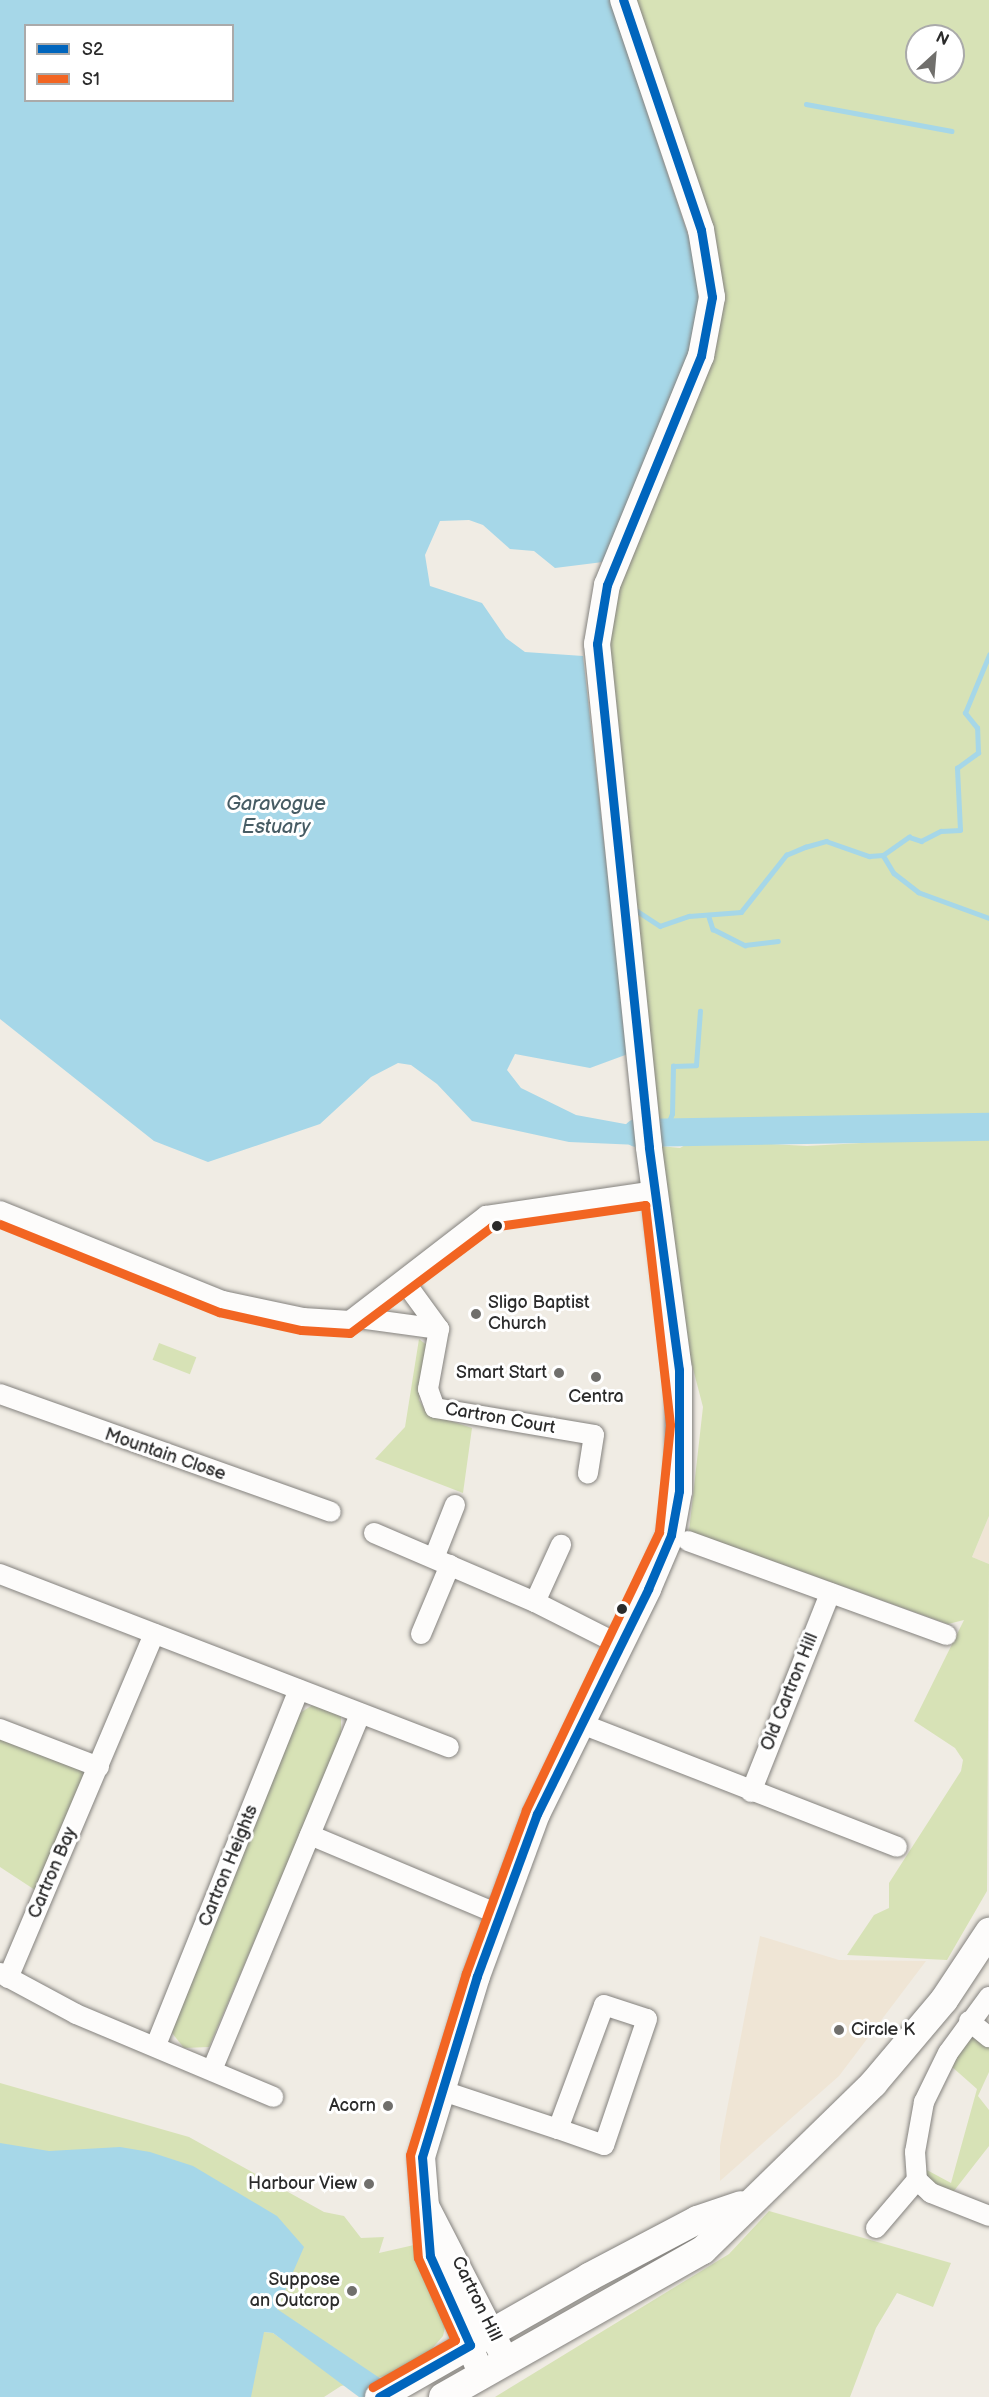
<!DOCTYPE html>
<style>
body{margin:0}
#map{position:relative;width:989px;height:2397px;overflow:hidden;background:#f0ece4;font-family:"Balsamiq Sans",sans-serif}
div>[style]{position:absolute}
.built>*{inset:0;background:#efe5d5}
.green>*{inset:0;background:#d7e2b6;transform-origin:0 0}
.water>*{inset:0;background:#a6d7e8}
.stream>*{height:4.5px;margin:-2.25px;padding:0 2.25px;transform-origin:2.25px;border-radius:2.25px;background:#a6d7e8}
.river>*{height:28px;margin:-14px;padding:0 14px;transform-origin:14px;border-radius:14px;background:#a6d7e8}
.roads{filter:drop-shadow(0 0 2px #84827e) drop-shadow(0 0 2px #84827e)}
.minor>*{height:20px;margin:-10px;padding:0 10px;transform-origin:10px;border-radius:10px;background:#fdfcfb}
.major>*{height:26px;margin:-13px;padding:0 13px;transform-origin:13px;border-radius:13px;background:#fdfcfb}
.highway>*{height:28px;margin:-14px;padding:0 14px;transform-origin:14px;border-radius:14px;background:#fdfcfb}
.bus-1>*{height:9px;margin:-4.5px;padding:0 4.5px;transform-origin:4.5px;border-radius:4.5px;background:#0065bd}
.bus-2>*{height:9px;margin:-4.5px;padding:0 4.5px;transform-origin:4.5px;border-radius:4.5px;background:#f26522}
.dots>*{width:16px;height:16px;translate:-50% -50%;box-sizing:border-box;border:3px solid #fff;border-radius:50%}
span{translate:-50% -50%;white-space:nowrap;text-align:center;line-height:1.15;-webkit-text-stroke:6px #fff;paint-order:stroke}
.poi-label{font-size:18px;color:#2b2b2b}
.left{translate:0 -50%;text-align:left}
.right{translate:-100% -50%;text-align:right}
.street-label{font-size:18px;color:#2b2b2b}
.water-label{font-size:20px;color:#475c64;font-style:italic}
.legend{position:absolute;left:24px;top:24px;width:210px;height:78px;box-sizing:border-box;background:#fff;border:2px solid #aaa;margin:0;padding:8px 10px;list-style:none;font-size:18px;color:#2b2b2b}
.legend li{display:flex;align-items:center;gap:12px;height:30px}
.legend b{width:30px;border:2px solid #aaa}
.north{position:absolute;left:905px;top:24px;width:60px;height:60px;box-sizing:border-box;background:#fff;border:2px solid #aaa;border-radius:50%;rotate:26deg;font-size:16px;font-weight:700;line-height:24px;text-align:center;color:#2b2b2b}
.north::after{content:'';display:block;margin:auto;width:21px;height:27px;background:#706f6c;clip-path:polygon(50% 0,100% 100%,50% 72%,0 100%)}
</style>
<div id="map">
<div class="built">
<div style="clip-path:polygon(989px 1516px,989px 1564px,972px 1557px)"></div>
<div style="clip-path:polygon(760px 1936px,839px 1960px,926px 1961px,839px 2076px,720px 2181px,720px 2146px)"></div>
</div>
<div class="green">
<div style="clip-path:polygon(evenodd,633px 0,989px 0,989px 1122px,843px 1131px,723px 1122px,656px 1128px,609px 641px,620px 582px,715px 341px,633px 0,917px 36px,953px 36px,953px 72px,917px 72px,917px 36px)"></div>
<div style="clip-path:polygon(989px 1136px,989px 1516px,972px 1557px,989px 1564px,987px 1891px,947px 1960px,847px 1955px,874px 1915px,889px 1908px,889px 1883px,961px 1771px,963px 1760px,955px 1748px,914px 1721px,964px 1620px,948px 1624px,689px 1531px,703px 1407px,691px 1361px,660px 1146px,680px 1148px,694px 1140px,807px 1146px)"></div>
<div style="clip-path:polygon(419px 1339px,428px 1346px,419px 1400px,427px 1413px,472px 1428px,463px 1493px,375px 1459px,405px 1427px)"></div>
<div style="left:159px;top:1343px;width:40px;height:18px;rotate:21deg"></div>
<div style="clip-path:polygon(316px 1703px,341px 1715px,341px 1739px,209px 2047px,184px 2048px,168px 2028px,295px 1716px)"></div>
<div style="clip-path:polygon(0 1737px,88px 1770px,35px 1890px,0 1867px)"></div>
<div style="clip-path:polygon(972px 2032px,989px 2044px,989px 2072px,978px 2096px,989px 2110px,989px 2146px,950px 2196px,925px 2175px,925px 2169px,951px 2183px,977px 2089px,951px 2066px)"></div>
<div style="clip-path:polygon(evenodd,0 2083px,189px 2137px,324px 2212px,344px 2216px,361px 2238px,384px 2237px,379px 2253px,414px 2245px,424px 2254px,447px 2319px,443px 2336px,423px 2359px,398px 2373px,341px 2386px,324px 2397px,0 2397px,0 2083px,277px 2309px,292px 2323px,332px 2375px,273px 2333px,264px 2332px,277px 2309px)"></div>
<div style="clip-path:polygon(769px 2211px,951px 2263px,933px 2307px,897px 2293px,876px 2328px,850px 2397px,495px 2397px,729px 2254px)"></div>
</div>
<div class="water">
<div style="clip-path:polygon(evenodd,0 0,610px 0,691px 244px,700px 307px,688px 356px,603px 562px,555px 568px,534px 551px,510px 549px,483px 525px,469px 520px,440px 521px,425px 555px,430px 586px,482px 603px,506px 638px,525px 652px,583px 656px,628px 1054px,590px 1068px,515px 1054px,507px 1070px,521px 1088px,576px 1115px,636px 1126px,639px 1145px,569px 1142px,472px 1121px,437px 1084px,411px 1065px,398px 1063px,371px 1077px,320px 1124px,208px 1162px,154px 1141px,0 1019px,0 0,26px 26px,232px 26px,232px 100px,26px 100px,26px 26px)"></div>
<div style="clip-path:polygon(0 2143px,49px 2151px,120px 2147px,150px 2152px,193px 2166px,277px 2216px,304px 2247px,277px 2309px,408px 2397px,359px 2397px,273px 2333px,264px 2332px,251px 2397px,0 2397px)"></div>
</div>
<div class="stream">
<div style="left:806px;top:104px;width:148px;rotate:10.5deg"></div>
<div style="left:883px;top:855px;width:21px;rotate:59deg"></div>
<div style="left:894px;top:873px;width:31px;rotate:38deg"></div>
<div style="left:918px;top:892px;width:76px;rotate:20.1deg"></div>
<div style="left:634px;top:909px;width:31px;rotate:33deg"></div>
<div style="left:660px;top:926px;width:31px;rotate:-19deg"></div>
<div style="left:689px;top:916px;width:52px;rotate:-4.4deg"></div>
<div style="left:741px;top:912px;width:73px;rotate:-51.7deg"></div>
<div style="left:786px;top:855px;width:21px;rotate:-23deg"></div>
<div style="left:805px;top:847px;width:22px;rotate:-16deg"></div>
<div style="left:826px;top:841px;width:46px;rotate:19.2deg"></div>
<div style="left:869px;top:856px;width:14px;rotate:-4deg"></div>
<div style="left:883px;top:855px;width:32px;rotate:-35deg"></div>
<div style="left:909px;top:837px;width:13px;rotate:18deg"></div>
<div style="left:921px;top:841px;width:22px;rotate:-27deg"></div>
<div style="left:941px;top:831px;width:19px;rotate:-3deg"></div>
<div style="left:960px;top:830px;width:62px;rotate:-92.8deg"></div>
<div style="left:957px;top:768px;width:26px;rotate:-36deg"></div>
<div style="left:978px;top:753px;width:25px;rotate:-92deg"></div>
<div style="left:977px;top:728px;width:19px;rotate:-129deg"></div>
<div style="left:965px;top:713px;width:63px;rotate:-67.5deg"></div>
<div style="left:709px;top:917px;width:13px;rotate:72deg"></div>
<div style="left:713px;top:929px;width:36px;rotate:27deg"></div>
<div style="left:745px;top:945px;width:33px;rotate:-7deg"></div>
<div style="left:665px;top:1132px;width:19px;rotate:-69deg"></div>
<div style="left:672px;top:1114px;width:48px;rotate:-88.8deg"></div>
<div style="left:673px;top:1066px;width:23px;rotate:-2deg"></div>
<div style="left:696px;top:1065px;width:54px;rotate:-85.8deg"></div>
</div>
<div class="river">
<div style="left:637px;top:1133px;width:352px;rotate:-1deg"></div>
</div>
<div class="roads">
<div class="minor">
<div style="left:0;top:1211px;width:240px;rotate:22deg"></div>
<div style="left:223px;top:1301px;width:82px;rotate:12deg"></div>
<div style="left:303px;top:1318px;width:47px;rotate:3.7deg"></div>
<div style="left:350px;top:1321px;width:172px;rotate:-37.7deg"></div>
<div style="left:486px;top:1216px;width:172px;rotate:-8.4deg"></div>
<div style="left:404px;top:1281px;width:59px;rotate:53.9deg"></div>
<div style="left:439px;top:1329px;width:61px;rotate:100.4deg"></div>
<div style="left:428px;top:1389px;width:20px;rotate:70deg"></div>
<div style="left:435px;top:1408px;width:161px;rotate:9.6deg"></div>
<div style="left:594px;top:1435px;width:39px;rotate:99deg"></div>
<div style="left:359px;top:1318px;width:81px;rotate:7.8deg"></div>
<div style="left:0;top:1394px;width:351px;rotate:19.6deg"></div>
<div style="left:374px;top:1533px;width:175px;rotate:23.2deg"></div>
<div style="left:535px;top:1602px;width:95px;rotate:26.8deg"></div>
<div style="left:688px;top:1541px;width:275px;rotate:20deg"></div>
<div style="left:434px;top:1558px;width:57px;rotate:-68.4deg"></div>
<div style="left:0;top:1574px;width:481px;rotate:21.1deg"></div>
<div style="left:535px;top:1602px;width:63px;rotate:-65.5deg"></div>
<div style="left:421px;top:1634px;width:75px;rotate:-67.2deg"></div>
<div style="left:582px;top:1724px;width:338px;rotate:21.3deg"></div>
<div style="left:0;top:1729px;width:106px;rotate:21deg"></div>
<div style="left:751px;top:1792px;width:214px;rotate:-68.3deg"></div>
<div style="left:310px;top:1835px;width:206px;rotate:22.8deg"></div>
<div style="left:0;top:1973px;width:86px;rotate:28.3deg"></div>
<div style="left:76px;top:2014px;width:214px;rotate:22.8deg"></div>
<div style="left:8px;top:1978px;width:374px;rotate:-67deg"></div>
<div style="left:989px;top:1997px;width:69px;rotate:126.2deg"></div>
<div style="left:948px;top:2053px;width:55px;rotate:116.1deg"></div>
<div style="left:924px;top:2102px;width:51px;rotate:100.2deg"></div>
<div style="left:915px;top:2152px;width:28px;rotate:86deg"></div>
<div style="left:917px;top:2180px;width:19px;rotate:43deg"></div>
<div style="left:931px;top:2193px;width:62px;rotate:21.6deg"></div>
<div style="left:969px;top:2021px;width:26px;rotate:39deg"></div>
<div style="left:156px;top:2045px;width:383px;rotate:-68.1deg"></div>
<div style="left:212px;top:2070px;width:386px;rotate:-67.4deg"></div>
<div style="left:440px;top:2090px;width:124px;rotate:18.3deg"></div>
<div style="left:558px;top:2129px;width:132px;rotate:-69.6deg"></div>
<div style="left:604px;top:2005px;width:45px;rotate:18deg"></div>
<div style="left:647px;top:2019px;width:133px;rotate:108.8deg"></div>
<div style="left:604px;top:2145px;width:49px;rotate:-160.8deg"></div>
<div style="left:876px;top:2228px;width:63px;rotate:-49.5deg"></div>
</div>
<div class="major">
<div style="left:426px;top:2206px;width:174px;rotate:62.7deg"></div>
<div style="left:482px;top:2375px;width:130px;rotate:-113.6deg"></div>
<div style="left:430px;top:2256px;width:99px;rotate:-94.6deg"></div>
<div style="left:422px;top:2157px;width:189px;rotate:-73.1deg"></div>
<div style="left:477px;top:1976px;width:173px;rotate:-69.7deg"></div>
<div style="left:537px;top:1814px;width:251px;rotate:-63.7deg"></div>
<div style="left:648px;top:1589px;width:59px;rotate:-66.9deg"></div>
<div style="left:671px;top:1535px;width:45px;rotate:-79.7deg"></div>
<div style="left:679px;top:1491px;width:121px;rotate:-90deg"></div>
<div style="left:679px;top:1370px;width:225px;rotate:-97.7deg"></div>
<div style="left:649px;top:1147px;width:506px;rotate:-95.9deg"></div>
<div style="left:597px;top:644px;width:60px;rotate:-80.4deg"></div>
<div style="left:607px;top:585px;width:248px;rotate:-67.7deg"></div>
<div style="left:701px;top:356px;width:60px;rotate:-79.4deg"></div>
<div style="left:712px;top:297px;width:68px;rotate:-99.3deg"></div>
<div style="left:701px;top:230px;width:243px;rotate:-108.7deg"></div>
</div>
<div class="highway">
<div style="left:379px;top:2397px;width:242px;rotate:-29.7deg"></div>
<div style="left:589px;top:2277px;width:122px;rotate:-27.8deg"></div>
<div style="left:697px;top:2220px;width:46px;rotate:-18.8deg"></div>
<div style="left:443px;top:2397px;width:299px;rotate:-29.5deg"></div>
<div style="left:703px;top:2250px;width:238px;rotate:-44.3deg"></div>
<div style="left:873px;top:2084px;width:110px;rotate:-49.8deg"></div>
<div style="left:944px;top:2000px;width:82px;rotate:-56.5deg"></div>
</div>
</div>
<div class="bus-1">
<div style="left:379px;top:2397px;width:105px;rotate:-29.7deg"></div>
<div style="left:470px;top:2345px;width:98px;rotate:-114.2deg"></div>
<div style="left:430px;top:2256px;width:99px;rotate:-94.6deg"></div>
<div style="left:422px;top:2157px;width:189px;rotate:-73.1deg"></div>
<div style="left:477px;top:1976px;width:173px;rotate:-69.7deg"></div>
<div style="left:537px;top:1814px;width:251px;rotate:-63.7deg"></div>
<div style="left:648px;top:1589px;width:59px;rotate:-66.9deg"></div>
<div style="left:671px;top:1535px;width:45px;rotate:-79.7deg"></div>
<div style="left:679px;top:1491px;width:121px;rotate:-90deg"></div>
<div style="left:679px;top:1370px;width:225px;rotate:-97.7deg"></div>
<div style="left:649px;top:1147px;width:506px;rotate:-95.9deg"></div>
<div style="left:597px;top:644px;width:60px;rotate:-80.4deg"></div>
<div style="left:607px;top:585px;width:248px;rotate:-67.7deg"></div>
<div style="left:701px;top:356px;width:60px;rotate:-79.4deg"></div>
<div style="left:712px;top:297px;width:68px;rotate:-99.3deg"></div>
<div style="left:701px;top:230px;width:243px;rotate:-108.7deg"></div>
</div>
<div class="bus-2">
<div style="left:0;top:1224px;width:236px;rotate:21.9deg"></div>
<div style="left:219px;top:1312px;width:84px;rotate:12.4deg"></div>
<div style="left:301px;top:1330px;width:49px;rotate:3.5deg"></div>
<div style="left:350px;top:1333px;width:176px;rotate:-36.9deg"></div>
<div style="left:491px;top:1227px;width:156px;rotate:-8.1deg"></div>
<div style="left:645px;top:1205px;width:221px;rotate:83.5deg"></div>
<div style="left:670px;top:1425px;width:108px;rotate:95.9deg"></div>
<div style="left:659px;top:1532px;width:308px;rotate:115.6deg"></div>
<div style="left:526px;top:1810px;width:174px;rotate:110.2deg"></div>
<div style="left:466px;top:1973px;width:190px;rotate:107.1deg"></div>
<div style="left:410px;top:2155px;width:103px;rotate:85.6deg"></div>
<div style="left:418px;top:2258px;width:90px;rotate:65.7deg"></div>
<div style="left:455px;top:2340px;width:95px;rotate:150.2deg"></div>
</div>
<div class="dots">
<div style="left:497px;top:1226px;background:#2b2b2b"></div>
<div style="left:476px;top:1314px;background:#706f6c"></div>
<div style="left:559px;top:1373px;background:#706f6c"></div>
<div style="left:596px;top:1377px;background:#706f6c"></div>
<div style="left:622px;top:1609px;background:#2b2b2b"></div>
<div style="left:839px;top:2030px;background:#706f6c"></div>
<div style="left:388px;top:2106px;background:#706f6c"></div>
<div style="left:369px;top:2184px;background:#706f6c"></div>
<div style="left:352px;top:2291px;background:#706f6c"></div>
</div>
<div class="poi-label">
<span class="left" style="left:488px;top:1314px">Sligo Baptist<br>Church</span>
<span class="right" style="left:547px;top:1373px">Smart Start</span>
<span style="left:596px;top:1397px">Centra</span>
<span class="left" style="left:851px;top:2030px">Circle K</span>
<span class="right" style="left:376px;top:2106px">Acorn</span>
<span class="right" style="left:357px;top:2184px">Harbour View</span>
<span class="right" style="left:340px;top:2291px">Suppose<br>an Outcrop</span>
</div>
<div class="street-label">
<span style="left:500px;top:1419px;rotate:10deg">Cartron Court</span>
<span style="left:165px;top:1455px;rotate:19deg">Mountain Close</span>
<span style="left:790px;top:1692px;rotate:-68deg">Old Cartron Hill</span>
<span style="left:229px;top:1866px;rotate:-68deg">Cartron Heights</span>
<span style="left:53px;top:1873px;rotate:-67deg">Cartron Bay</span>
<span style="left:476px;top:2299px;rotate:64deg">Cartron Hill</span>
</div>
<div class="water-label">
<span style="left:276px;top:816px">Garavogue<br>Estuary</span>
</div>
<ul class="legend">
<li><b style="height:8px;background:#0065bd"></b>S2</li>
<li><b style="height:8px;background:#f26522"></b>S1</li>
</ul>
<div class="north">N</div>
</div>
